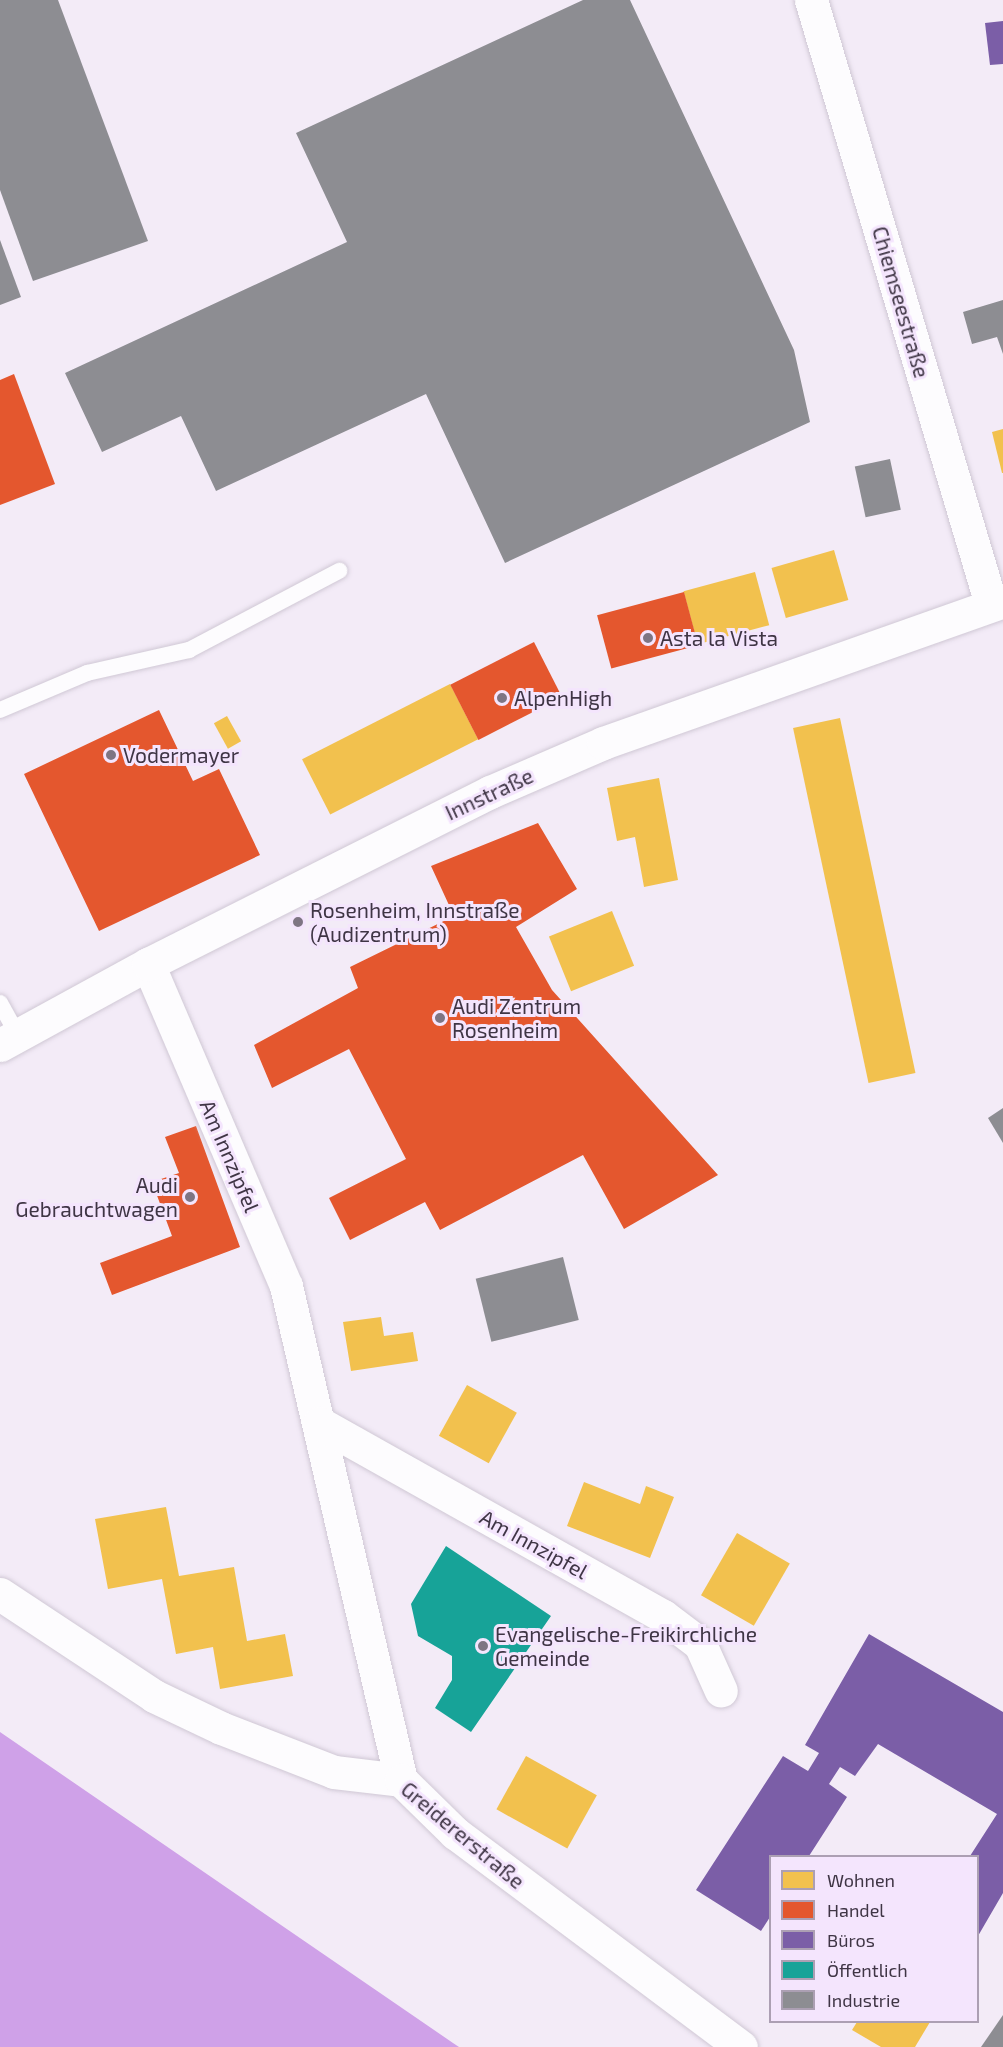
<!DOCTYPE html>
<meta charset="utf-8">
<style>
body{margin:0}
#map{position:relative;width:1003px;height:2047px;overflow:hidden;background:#f3ebf7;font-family:"Exo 2",sans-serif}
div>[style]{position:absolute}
.water>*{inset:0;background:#cfa1e8}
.homes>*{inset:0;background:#f2c14e;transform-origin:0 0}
.shops>*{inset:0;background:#e4572e;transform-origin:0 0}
.offices>*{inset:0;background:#7b5ea7}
.public>*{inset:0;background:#17a398}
.industry>*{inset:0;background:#8d8d92;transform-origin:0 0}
.roads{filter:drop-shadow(0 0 2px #d0c8d5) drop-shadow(0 0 2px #d0c8d5)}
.lane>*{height:16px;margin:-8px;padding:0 8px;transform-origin:8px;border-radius:8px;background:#fdfcfe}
.street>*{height:33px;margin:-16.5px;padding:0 16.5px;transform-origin:16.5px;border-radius:16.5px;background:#fdfcfe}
.secondary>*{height:33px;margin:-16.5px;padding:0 16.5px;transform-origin:16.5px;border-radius:16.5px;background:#fdfcfe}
.dots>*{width:16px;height:16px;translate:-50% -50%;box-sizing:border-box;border:3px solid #f4e5fd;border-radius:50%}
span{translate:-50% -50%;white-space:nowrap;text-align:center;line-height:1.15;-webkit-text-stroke:6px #f4e5fd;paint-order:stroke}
.street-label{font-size:21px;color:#3f3545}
.poi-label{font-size:21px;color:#3f3545}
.left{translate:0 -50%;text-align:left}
.right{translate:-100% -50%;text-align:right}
.legend{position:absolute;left:769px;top:1855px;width:210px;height:168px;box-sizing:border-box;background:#f4e5fd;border:2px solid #ac9fb3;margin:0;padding:8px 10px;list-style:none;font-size:18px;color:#3f3545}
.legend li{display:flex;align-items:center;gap:12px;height:30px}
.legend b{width:30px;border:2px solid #ac9fb3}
</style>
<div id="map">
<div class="water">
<div style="clip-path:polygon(0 1732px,453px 2043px,459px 2047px,0 2047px)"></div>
</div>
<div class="homes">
<div style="clip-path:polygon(1003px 429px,1003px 473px,1002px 473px,992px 432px)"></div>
<div style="left:834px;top:550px;width:52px;height:65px;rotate:74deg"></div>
<div style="left:755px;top:572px;width:55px;height:74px;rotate:75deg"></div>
<div style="left:450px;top:684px;width:62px;height:166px;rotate:63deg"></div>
<div style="left:227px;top:716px;width:29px;height:15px;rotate:61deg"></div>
<div style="left:840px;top:718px;width:363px;height:48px;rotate:78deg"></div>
<div style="clip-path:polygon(659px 778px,678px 880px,644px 887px,635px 837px,617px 841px,607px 788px)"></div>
<div style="left:612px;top:911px;width:59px;height:68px;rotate:68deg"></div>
<div style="clip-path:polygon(381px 1317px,384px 1336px,413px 1332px,418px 1361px,351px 1371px,343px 1322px)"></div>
<div style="left:467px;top:1385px;width:57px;height:58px;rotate:29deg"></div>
<div style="clip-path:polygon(584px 1482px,640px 1504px,646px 1486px,674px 1497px,650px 1558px,567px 1526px)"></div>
<div style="clip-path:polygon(166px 1507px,179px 1576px,234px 1567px,247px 1641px,285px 1634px,293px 1676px,220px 1689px,213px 1647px,176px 1654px,162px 1579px,108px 1589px,95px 1519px)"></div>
<div style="left:737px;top:1533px;width:61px;height:72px;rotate:30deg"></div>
<div style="left:526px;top:1756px;width:81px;height:61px;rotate:29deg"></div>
<div style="clip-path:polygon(857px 2022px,930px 2022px,915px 2047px,881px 2047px,852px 2030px)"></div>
</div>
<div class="shops">
<div style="clip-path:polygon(14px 374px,55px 484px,0 505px,0 380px)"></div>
<div style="left:684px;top:592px;width:55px;height:90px;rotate:75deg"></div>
<div style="left:534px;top:642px;width:62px;height:94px;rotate:63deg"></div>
<div style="clip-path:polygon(159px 710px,193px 781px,219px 769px,260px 855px,99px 931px,24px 774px)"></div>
<div style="clip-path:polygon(538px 823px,577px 889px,516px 927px,552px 990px,718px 1175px,624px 1229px,583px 1155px,440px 1230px,425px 1202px,350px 1240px,329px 1198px,406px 1159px,349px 1049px,272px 1088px,254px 1045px,358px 988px,350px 967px,454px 916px,431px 866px)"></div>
<div style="clip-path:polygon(196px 1126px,240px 1247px,112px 1295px,100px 1263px,172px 1236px,152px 1182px,179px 1173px,165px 1137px)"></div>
</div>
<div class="offices">
<div style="clip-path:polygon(1003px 21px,1003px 64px,990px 65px,985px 23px)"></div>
<div style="clip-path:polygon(869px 1634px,1003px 1712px,1003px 1893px,978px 1936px,978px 1856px,970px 1856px,997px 1814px,878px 1744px,855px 1776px,840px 1767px,829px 1784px,847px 1797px,809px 1856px,770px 1856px,770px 1917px,761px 1931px,696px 1890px,783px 1756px,808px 1771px,819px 1753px,805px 1745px)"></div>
</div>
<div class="public">
<div style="clip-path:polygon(446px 1546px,551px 1616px,471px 1732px,435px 1708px,452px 1680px,452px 1656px,418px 1636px,411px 1604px)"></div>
</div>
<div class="industry">
<div style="clip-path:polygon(0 0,58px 0,148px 241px,33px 281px,0 190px)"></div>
<div style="clip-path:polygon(583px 0,630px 0,794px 350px,810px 422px,505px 563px,426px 394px,216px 491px,181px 416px,102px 452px,65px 373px,347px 242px,296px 133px)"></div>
<div style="clip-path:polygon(0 240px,21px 297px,0 305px)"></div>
<div style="clip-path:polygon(1003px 300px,1003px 354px,997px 337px,972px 344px,963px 312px)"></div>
<div style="left:890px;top:459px;width:52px;height:36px;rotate:78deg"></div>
<div style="clip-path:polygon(1003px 1108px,1003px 1143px,988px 1118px)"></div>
<div style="left:563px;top:1257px;width:65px;height:90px;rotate:76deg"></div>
<div style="clip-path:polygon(1003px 2015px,1003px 2047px,981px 2047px)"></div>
</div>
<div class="roads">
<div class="lane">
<div style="left:0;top:710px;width:95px;rotate:-23deg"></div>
<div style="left:87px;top:673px;width:105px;rotate:-12.7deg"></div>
<div style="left:189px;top:650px;width:170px;rotate:-27.8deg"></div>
<div style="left:0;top:1003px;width:37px;rotate:61deg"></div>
</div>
<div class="street">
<div style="left:148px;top:964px;width:350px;rotate:66.8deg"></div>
<div style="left:286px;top:1286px;width:507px;rotate:76.9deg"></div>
<div style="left:319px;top:1423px;width:394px;rotate:29.3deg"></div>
<div style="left:663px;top:1616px;width:46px;rotate:37.1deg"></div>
<div style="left:700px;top:1644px;width:51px;rotate:65.9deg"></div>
<div style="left:0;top:1594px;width:185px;rotate:33.5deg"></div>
<div style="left:154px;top:1696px;width:74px;rotate:25.5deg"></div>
<div style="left:221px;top:1728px;width:121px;rotate:21.3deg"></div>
<div style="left:334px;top:1772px;width:67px;rotate:6.8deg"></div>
<div style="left:401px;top:1780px;width:76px;rotate:44.5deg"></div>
<div style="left:455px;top:1833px;width:357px;rotate:36.8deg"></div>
</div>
<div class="secondary">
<div style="left:811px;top:0;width:630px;rotate:73.41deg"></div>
<div style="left:0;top:1045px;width:169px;rotate:-28.7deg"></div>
<div style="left:148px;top:964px;width:383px;rotate:-26.7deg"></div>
<div style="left:490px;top:792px;width:123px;rotate:-23.4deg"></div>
<div style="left:603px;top:743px;width:424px;rotate:-19.5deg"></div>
</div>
</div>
<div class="dots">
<div style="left:648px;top:638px;background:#7e7583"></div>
<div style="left:502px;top:698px;background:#7e7583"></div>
<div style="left:111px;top:755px;background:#7e7583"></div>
<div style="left:298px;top:922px;background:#7e7583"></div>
<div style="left:440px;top:1018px;background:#7e7583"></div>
<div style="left:190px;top:1197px;background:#7e7583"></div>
<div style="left:483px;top:1646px;background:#7e7583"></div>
</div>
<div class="street-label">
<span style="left:901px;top:302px;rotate:74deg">Chiemseestraße</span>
<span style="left:489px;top:794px;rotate:-25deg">Innstraße</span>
<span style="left:230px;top:1156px;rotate:67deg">Am Innzipfel</span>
<span style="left:534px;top:1544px;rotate:29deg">Am Innzipfel</span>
<span style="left:463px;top:1835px;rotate:40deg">Greidererstraße</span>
</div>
<div class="poi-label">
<span class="left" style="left:660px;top:638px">Asta la Vista</span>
<span class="left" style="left:514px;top:698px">AlpenHigh</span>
<span class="left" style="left:123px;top:755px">Vodermayer</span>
<span class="left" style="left:310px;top:922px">Rosenheim, Innstraße<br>(Audizentrum)</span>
<span class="left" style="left:452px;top:1018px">Audi Zentrum<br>Rosenheim</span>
<span class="right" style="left:178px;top:1197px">Audi<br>Gebrauchtwagen</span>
<span class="left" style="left:495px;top:1646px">Evangelische-Freikirchliche<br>Gemeinde</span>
</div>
<ul class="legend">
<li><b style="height:16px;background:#f2c14e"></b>Wohnen</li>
<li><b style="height:16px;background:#e4572e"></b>Handel</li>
<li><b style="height:16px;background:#7b5ea7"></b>Büros</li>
<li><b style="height:16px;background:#17a398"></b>Öffentlich</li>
<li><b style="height:16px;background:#8d8d92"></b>Industrie</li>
</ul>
</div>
